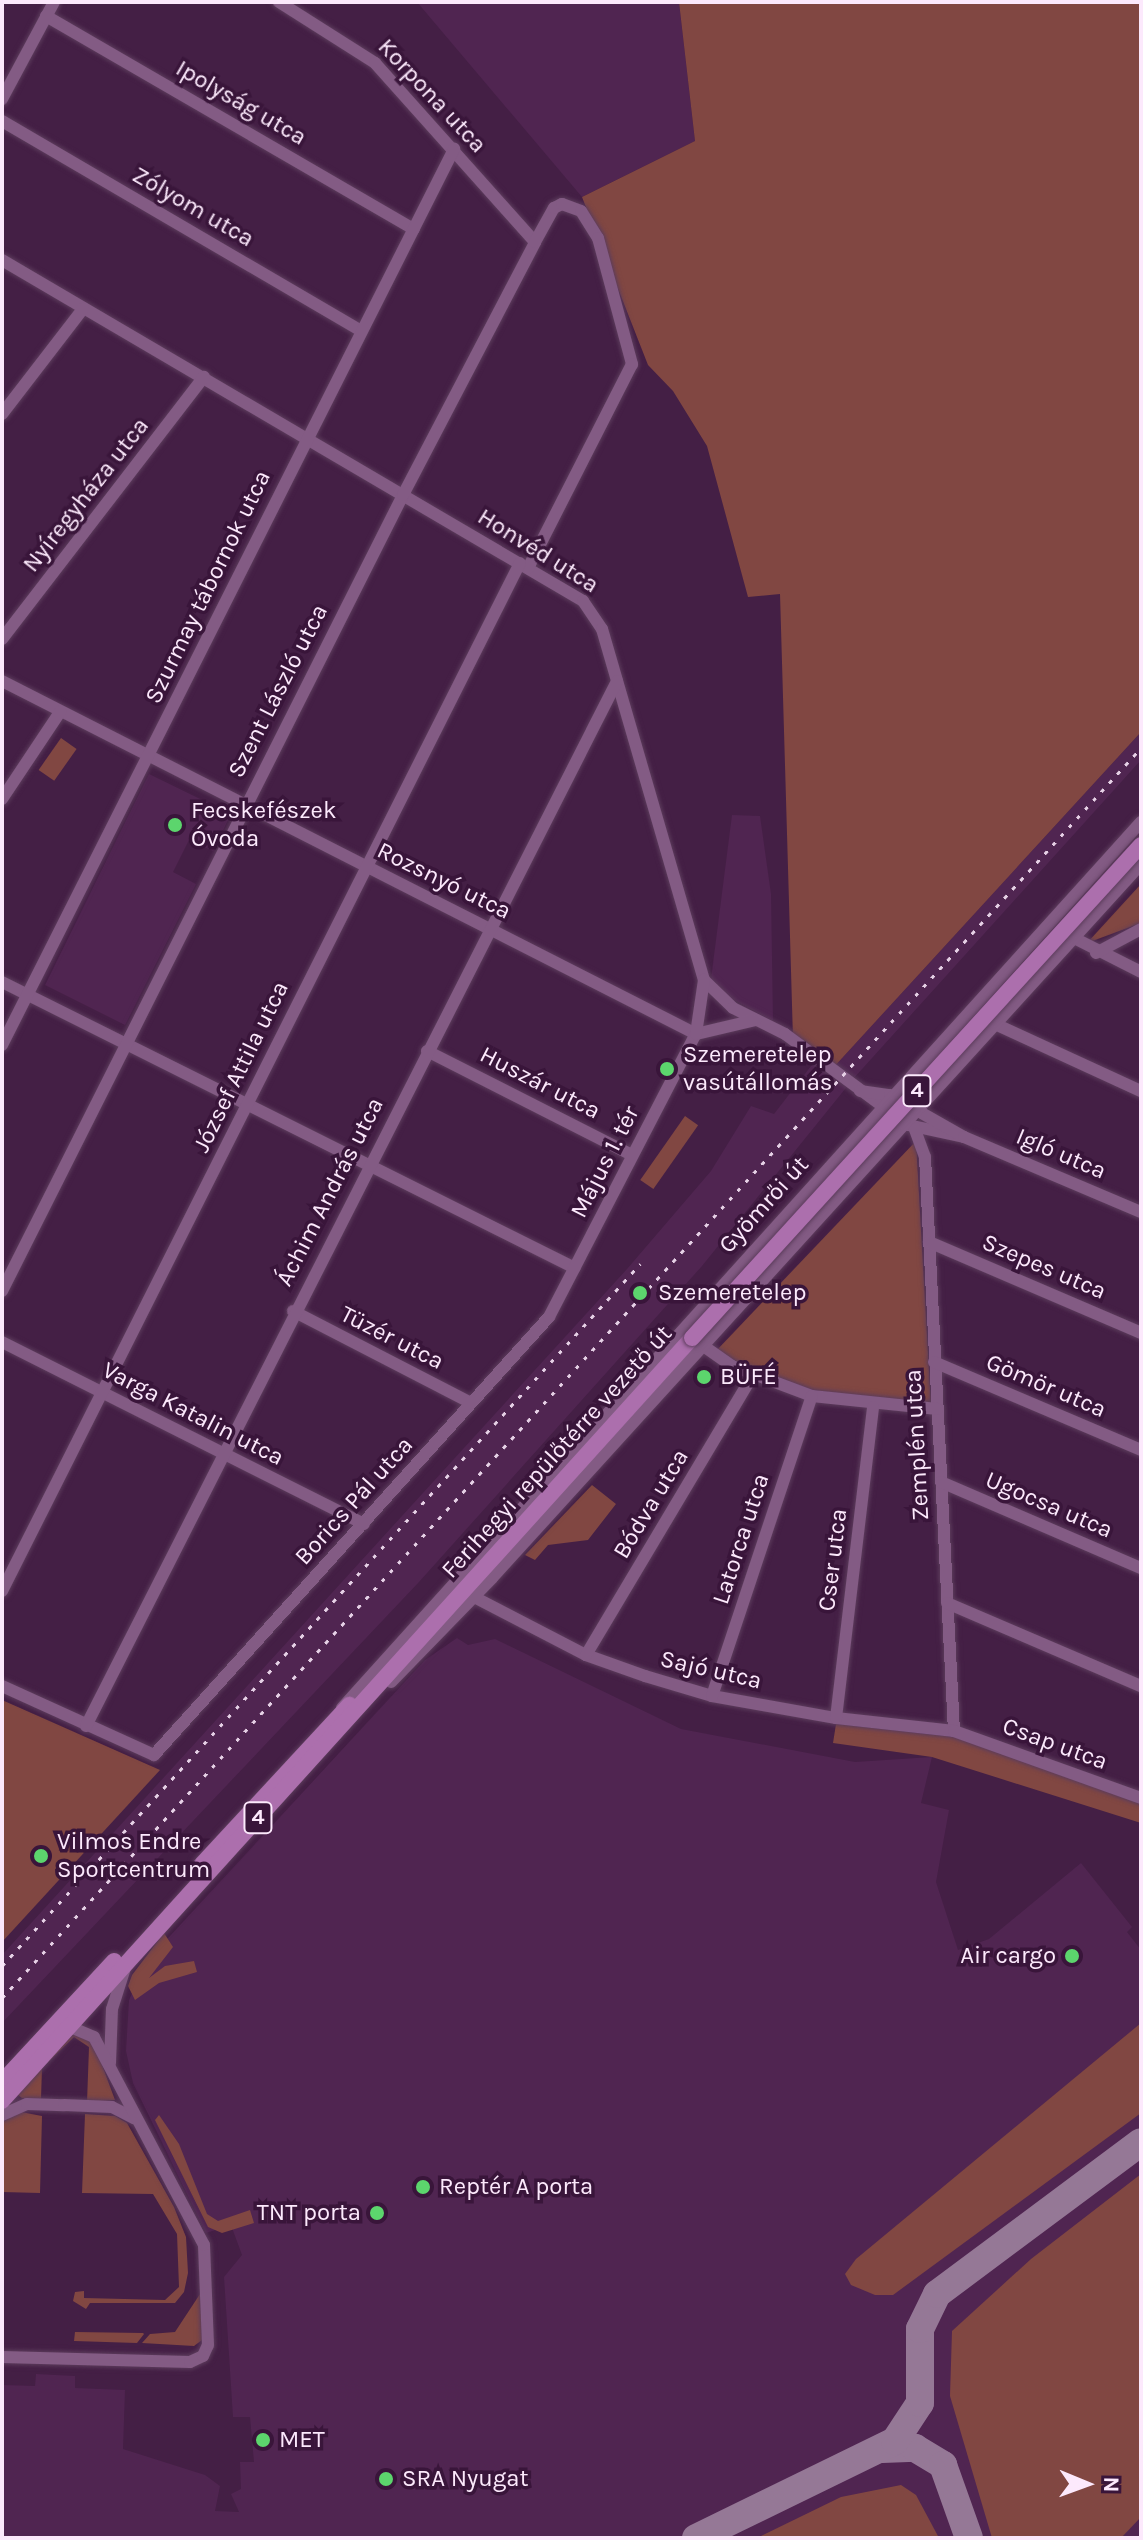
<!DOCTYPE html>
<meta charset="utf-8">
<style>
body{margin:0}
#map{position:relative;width:1143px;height:2540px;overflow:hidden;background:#441f45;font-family:Karla,sans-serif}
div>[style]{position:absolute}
.built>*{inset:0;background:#502551}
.green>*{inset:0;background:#814742;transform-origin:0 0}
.taxiway>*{height:28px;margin:-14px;padding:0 14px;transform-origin:14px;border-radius:14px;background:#957896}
.roads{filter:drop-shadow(0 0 2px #5c3c5c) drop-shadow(0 0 2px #5c3c5c)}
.minor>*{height:12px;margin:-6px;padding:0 6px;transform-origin:6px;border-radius:6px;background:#835b84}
.major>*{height:16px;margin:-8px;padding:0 8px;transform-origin:8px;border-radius:8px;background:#ac6fad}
.rail>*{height:3px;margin-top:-1.5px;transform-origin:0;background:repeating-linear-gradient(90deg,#e6d1e6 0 4px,transparent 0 12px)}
.bridges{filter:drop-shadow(0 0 2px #5c3c5c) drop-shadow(0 0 2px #5c3c5c)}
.major-bridge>*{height:16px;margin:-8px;padding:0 8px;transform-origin:8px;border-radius:8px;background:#ac6fad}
.dots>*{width:22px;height:22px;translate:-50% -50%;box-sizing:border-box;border:4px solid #39153a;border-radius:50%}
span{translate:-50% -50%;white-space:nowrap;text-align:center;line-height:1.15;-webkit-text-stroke:7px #39153a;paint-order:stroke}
.shield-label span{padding:2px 6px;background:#39153a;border:2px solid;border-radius:6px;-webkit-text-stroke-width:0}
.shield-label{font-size:22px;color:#fce9fc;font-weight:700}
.street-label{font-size:24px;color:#fce9fc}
.poi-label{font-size:24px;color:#fce9fc}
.left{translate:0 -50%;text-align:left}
.right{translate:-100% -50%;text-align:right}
.frame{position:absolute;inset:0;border:4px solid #fce9fc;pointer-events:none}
.north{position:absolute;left:1047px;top:2444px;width:80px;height:80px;-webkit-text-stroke:6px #39153a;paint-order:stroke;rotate:91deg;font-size:22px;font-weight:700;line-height:32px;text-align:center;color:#fce9fc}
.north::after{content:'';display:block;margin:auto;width:28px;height:36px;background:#fce9fc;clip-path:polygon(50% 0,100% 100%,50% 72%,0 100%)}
</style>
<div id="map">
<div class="built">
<div style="clip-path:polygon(417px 2px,679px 2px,695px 141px,582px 197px)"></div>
<div style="clip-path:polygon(1141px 732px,1141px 760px,854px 1078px,702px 1266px,419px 1582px,2px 2023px,2px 1955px,627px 1269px,711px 1171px,751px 1106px,774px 1114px,818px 1057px,833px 1068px)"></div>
<div style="clip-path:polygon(149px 774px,231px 814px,213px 851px,189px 840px,173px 872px,196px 884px,125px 1025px,45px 985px)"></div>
<div style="clip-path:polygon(732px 815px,760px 816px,771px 894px,773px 1021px,725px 995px,711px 979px)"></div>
<div style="clip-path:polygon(457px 1638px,468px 1645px,495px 1639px,681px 1729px,855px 1762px,932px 1757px,921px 1803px,949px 1810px,936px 1882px,958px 1950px,989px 1939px,1081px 1863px,1132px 1927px,1127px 1932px,1141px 1950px,1141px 2538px,2px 2538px,2px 2385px,35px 2386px,36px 2374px,75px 2376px,75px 2388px,125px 2390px,123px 2449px,205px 2475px,220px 2486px,215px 2511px,239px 2512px,231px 2494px,241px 2489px,240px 2462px,254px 2462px,250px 2417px,233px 2417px,224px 2277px,242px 2255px,231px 2225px,206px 2233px,133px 2083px,126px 2051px,129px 2000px,146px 1962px,425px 1660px)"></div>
</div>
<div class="green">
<div style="clip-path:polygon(679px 2px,1141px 2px,1141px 732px,833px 1068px,793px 1039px,780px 594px,748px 597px,707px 446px,673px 391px,648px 365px,582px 197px,695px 141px)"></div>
<div style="left:61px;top:738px;width:19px;height:39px;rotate:35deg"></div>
<div style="clip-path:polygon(1141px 884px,1141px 923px,1087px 943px)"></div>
<div style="left:685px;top:1116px;width:16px;height:78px;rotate:35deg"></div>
<div style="clip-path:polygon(916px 1141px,931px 1406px,813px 1390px,756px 1371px,716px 1351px)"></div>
<div style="clip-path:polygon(592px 1485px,616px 1504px,588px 1540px,548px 1545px,535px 1560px,525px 1555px)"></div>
<div style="clip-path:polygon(2px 1700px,160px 1770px,2px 1942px)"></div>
<div style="clip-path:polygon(836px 1724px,954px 1737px,1141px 1802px,1141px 1823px,932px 1757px,833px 1743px)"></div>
<div style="clip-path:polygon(164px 1933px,173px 1947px,149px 1978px,165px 1966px,194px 1961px,197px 1972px,159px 1983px,135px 2000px,128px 1986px,132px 1975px)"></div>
<div style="clip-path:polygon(1141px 2023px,1141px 2113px,893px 2295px,875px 2295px,851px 2285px,845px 2274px,856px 2259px)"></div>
<div style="clip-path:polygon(72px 2034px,94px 2043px,115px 2100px,87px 2102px,89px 2047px,74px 2037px,42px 2068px,41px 2099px,22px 2098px,18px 2095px)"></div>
<div style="clip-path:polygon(21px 2112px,42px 2116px,40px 2193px,2px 2192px,2px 2122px)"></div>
<div style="clip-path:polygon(85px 2114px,115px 2116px,127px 2123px,174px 2207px,186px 2237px,188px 2273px,184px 2292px,175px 2303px,90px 2303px,86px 2309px,73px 2301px,75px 2292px,84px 2291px,84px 2298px,165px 2300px,179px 2287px,177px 2234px,153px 2194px,82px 2193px)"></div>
<div style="clip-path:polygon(159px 2115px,179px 2144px,207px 2214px,218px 2221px,250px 2210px,254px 2223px,222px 2233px,208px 2227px,155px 2120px)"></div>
<div style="clip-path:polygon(1141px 2174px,1141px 2517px,1121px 2538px,992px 2538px,950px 2396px,952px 2331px,1031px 2259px)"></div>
<div style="clip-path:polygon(200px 2294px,202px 2340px,194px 2346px,142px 2343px,150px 2334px,175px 2332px)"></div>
<div style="clip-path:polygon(75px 2332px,143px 2333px,144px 2334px,137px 2343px,74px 2341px)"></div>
<div style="clip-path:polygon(901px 2485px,916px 2495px,939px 2538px,757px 2538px,841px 2497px)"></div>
</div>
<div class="taxiway">
<div style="left:882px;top:2449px;width:33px;rotate:-2deg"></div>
<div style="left:915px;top:2448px;width:33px;rotate:31deg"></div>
<div style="left:943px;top:2465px;width:77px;rotate:70.4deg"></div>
<div style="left:696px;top:2538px;width:221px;rotate:-26deg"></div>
<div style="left:895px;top:2441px;width:45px;rotate:-56.7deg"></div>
<div style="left:920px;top:2403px;width:74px;rotate:-90deg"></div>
<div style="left:920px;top:2329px;width:39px;rotate:-64deg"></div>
<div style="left:937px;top:2294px;width:254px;rotate:-36.7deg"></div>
</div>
<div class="roads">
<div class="minor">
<div style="left:279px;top:2px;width:114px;rotate:32.4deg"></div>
<div style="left:375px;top:63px;width:240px;rotate:48.2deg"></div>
<div style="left:46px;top:16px;width:425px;rotate:30.1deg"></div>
<div style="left:2px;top:99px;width:110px;rotate:-61.8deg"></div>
<div style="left:2px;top:121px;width:416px;rotate:30.3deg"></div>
<div style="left:2px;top:260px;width:674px;rotate:30.41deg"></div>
<div style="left:583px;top:601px;width:34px;rotate:56deg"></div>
<div style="left:602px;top:629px;width:366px;rotate:73.8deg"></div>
<div style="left:704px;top:980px;width:40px;rotate:44deg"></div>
<div style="left:733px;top:1008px;width:58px;rotate:26.6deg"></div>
<div style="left:785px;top:1034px;width:153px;rotate:36.5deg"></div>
<div style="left:908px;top:1125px;width:57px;rotate:12.1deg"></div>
<div style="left:2px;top:414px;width:133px;rotate:-52.4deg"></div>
<div style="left:2px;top:639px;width:331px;rotate:-52.4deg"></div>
<div style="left:2px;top:681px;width:779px;rotate:26.96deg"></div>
<div style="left:2px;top:799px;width:105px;rotate:-56.3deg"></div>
<div style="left:1074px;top:938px;width:75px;rotate:26.9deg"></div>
<div style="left:1096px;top:953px;width:51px;rotate:-28.1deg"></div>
<div style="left:2px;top:982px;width:640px;rotate:26.53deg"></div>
<div style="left:995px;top:1024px;width:161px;rotate:24.7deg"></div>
<div style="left:696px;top:1034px;width:61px;rotate:-13.3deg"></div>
<div style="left:2px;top:1045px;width:1004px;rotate:-63.23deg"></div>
<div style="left:427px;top:1051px;width:230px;rotate:26.9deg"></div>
<div style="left:860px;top:1091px;width:30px;rotate:8deg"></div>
<div style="left:890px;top:1095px;width:85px;rotate:29.6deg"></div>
<div style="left:964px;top:1137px;width:192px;rotate:23deg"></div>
<div style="left:914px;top:1127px;width:32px;rotate:70deg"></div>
<div style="left:925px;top:1157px;width:575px;rotate:87.11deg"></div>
<div style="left:929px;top:1242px;width:231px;rotate:23.2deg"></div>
<div style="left:2px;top:1291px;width:891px;rotate:-63.26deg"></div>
<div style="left:403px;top:495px;width:285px;rotate:-62.4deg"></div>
<div style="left:535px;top:242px;width:39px;rotate:-61deg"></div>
<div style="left:554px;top:208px;width:9px;rotate:-27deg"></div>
<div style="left:562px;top:204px;width:20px;rotate:20deg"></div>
<div style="left:581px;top:211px;width:32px;rotate:58deg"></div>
<div style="left:598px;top:238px;width:131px;rotate:74.9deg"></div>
<div style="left:632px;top:364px;width:229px;rotate:117deg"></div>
<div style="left:293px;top:1311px;width:200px;rotate:27.3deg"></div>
<div style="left:2px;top:1342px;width:405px;rotate:26.7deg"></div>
<div style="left:702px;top:1345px;width:37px;rotate:35deg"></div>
<div style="left:732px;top:1366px;width:85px;rotate:20.6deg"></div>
<div style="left:812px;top:1396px;width:126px;rotate:5.9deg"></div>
<div style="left:934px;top:1362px;width:225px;rotate:23deg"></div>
<div style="left:941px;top:1482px;width:218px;rotate:23.3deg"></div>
<div style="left:2px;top:1591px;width:1151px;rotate:-63.26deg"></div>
<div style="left:474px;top:1597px;width:126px;rotate:27.4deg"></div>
<div style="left:586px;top:1655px;width:63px;rotate:19.6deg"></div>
<div style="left:645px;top:1676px;width:70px;rotate:16.6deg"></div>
<div style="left:712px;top:1696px;width:126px;rotate:10.1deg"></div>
<div style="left:836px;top:1718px;width:119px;rotate:6.3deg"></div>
<div style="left:954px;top:1731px;width:199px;rotate:19.7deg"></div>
<div style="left:947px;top:1603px;width:211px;rotate:23.2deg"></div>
<div style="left:586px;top:1655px;width:326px;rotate:-59.2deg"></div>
<div style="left:391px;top:1682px;width:145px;rotate:-45.8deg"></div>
<div style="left:492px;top:1578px;width:965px;rotate:-47.73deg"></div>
<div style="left:2px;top:1686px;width:167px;rotate:24.4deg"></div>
<div style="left:154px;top:1755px;width:590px;rotate:-47.96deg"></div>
<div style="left:549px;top:1317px;width:319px;rotate:-62.6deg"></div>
<div style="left:696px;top:1034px;width:55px;rotate:-81.6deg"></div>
<div style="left:712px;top:1696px;width:316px;rotate:-71.6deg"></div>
<div style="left:342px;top:1708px;width:1193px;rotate:-47.96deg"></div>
<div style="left:836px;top:1718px;width:313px;rotate:-83.2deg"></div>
<div style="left:86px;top:1726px;width:1172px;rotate:-63.06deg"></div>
<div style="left:110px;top:2063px;width:54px;rotate:-87.9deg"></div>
<div style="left:112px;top:2009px;width:43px;rotate:-72.4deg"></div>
<div style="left:2px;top:2115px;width:27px;rotate:-24deg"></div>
<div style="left:27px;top:2104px;width:37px;rotate:2deg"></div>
<div style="left:64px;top:2105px;width:48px;rotate:2.4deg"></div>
<div style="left:112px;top:2107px;width:25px;rotate:27deg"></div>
<div style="left:2px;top:2357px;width:188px;rotate:1.5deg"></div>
<div style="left:190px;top:2362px;width:14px;rotate:-25deg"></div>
<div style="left:203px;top:2356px;width:12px;rotate:-66deg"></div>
<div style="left:208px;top:2345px;width:100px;rotate:-92.3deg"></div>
<div style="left:204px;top:2245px;width:235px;rotate:-117.9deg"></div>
<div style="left:94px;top:2037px;width:34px;rotate:-157deg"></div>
</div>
<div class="major">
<div style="left:202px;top:1864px;width:217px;rotate:-47.2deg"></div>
<div style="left:2px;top:2082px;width:165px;rotate:-47.2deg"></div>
<div style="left:2px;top:2101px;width:1029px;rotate:-47.88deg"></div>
</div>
</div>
<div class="rail">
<div style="left:2px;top:1966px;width:949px;rotate:-47.73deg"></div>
<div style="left:2px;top:1998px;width:1691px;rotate:-47.66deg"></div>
</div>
<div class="bridges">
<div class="major-bridge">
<div style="left:692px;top:1338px;width:667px;rotate:-47.67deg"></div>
</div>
</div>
<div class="dots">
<div style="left:175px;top:825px;background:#5cd56d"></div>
<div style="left:667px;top:1069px;background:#5cd56d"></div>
<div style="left:640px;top:1293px;background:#5cd56d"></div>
<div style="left:704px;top:1377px;background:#5cd56d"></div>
<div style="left:41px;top:1856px;background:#5cd56d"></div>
<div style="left:1072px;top:1956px;background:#5cd56d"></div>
<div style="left:423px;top:2187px;background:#5cd56d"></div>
<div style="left:377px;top:2213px;background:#5cd56d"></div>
<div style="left:263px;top:2440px;background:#5cd56d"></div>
<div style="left:386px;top:2479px;background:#5cd56d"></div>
</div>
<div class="shield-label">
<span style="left:917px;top:1091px">4</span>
<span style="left:258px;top:1818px">4</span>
</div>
<div class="street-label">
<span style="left:432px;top:96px;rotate:47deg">Korpona utca</span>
<span style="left:241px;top:103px;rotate:30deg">Ipolyság utca</span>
<span style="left:193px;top:207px;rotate:30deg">Zólyom utca</span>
<span style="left:86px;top:495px;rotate:-52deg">Nyíregyháza utca</span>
<span style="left:538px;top:551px;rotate:32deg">Honvéd utca</span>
<span style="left:208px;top:587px;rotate:-64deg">Szurmay tábornok utca</span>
<span style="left:278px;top:691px;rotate:-63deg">Szent László utca</span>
<span style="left:444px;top:881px;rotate:26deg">Rozsnyó utca</span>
<span style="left:241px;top:1067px;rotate:-64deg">József Attila utca</span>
<span style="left:540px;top:1083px;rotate:27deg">Huszár utca</span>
<span style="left:1061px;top:1154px;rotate:23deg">Igló utca</span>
<span style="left:605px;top:1162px;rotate:-63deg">Május 1. tér</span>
<span style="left:330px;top:1192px;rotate:-63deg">Áchim András utca</span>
<span style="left:764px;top:1205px;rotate:-48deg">Gyömrői út</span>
<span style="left:1044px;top:1267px;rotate:23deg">Szepes utca</span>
<span style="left:392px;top:1338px;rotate:27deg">Tüzér utca</span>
<span style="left:1046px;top:1386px;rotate:23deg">Gömör utca</span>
<span style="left:193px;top:1414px;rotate:27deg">Varga Katalin utca</span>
<span style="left:917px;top:1445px;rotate:-93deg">Zemplén utca</span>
<span style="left:557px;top:1452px;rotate:-48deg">Ferihegyi repülőtérre vezető út</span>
<span style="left:354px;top:1501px;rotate:-48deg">Borics Pál utca</span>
<span style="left:651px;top:1504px;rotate:-59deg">Bódva utca</span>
<span style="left:1049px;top:1505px;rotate:23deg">Ugocsa utca</span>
<span style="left:741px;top:1539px;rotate:-72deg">Latorca utca</span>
<span style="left:833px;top:1560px;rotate:-83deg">Cser utca</span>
<span style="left:711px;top:1670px;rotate:13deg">Sajó utca</span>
<span style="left:1055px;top:1744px;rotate:20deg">Csap utca</span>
</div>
<div class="poi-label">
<span class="left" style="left:191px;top:825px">Fecskefészek<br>Óvoda</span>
<span class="left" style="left:683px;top:1069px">Szemeretelep<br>vasútállomás</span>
<span class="left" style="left:658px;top:1293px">Szemeretelep</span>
<span class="left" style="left:720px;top:1377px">BÜFÉ</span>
<span class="left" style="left:57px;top:1856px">Vilmos Endre<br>Sportcentrum</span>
<span class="right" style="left:1056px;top:1956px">Air cargo</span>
<span class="left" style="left:439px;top:2187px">Reptér A porta</span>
<span class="right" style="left:361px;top:2213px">TNT porta</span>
<span class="left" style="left:279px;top:2440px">MET</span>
<span class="left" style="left:402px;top:2479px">SRA Nyugat</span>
</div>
<div class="frame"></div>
<div class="north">N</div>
</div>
